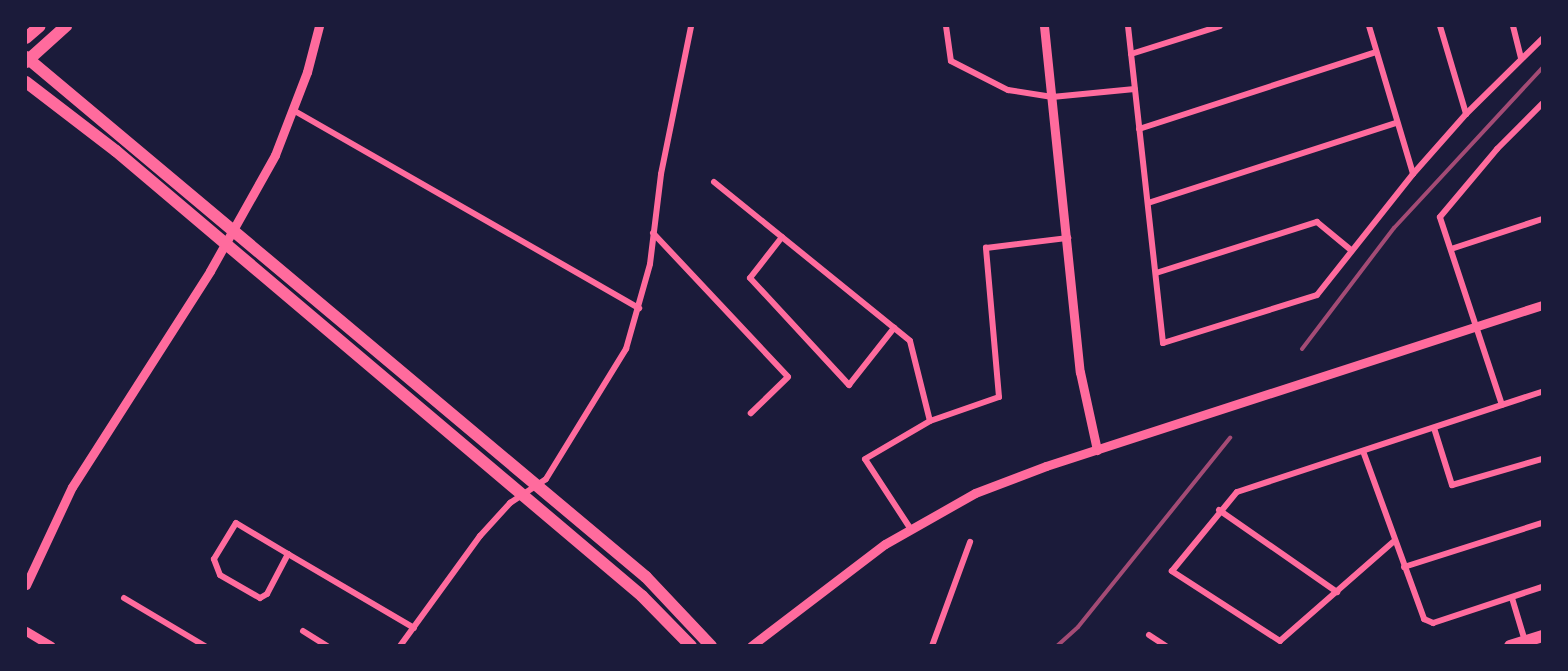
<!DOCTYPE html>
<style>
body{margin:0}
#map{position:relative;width:1568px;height:671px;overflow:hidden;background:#1b1b3a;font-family:Cabin,sans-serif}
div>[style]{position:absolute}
.minor>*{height:6px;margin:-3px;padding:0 3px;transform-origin:3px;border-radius:3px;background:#ff6b9d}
.tertiary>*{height:9px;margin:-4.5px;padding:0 4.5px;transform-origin:4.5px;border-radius:4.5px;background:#ff6b9d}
.trunk>*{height:12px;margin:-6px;padding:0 6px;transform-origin:6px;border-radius:6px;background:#ff6b9d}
.rail>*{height:4px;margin:-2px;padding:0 2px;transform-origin:2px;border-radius:2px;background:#a44b75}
span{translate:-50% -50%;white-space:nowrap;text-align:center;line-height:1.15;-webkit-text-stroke:6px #1b1b3a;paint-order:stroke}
.frame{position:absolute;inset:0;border:27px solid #1b1b3a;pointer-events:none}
</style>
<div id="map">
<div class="minor">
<div style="left:946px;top:26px;width:35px;rotate:82deg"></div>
<div style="left:951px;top:61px;width:64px;rotate:27deg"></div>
<div style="left:1008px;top:90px;width:45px;rotate:9deg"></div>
<div style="left:1052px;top:97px;width:83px;rotate:-5.5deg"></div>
<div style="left:1128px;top:26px;width:319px;rotate:83.7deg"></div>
<div style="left:1163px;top:343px;width:161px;rotate:-17.3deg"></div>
<div style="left:1317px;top:295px;width:154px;rotate:-51.6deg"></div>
<div style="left:1413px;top:174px;width:80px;rotate:-48.5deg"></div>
<div style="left:1466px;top:114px;width:107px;rotate:-44.6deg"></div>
<div style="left:1369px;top:26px;width:154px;rotate:73.4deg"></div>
<div style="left:1440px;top:26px;width:92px;rotate:73.5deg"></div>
<div style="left:1513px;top:26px;width:33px;rotate:76deg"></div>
<div style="left:1131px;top:54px;width:93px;rotate:-17.5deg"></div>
<div style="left:293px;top:110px;width:399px;rotate:29.8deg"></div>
<div style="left:1139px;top:129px;width:249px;rotate:-18deg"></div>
<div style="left:714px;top:182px;width:252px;rotate:39deg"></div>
<div style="left:910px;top:341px;width:82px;rotate:76deg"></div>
<div style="left:1148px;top:203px;width:260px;rotate:-17.9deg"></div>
<div style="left:653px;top:233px;width:197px;rotate:46.8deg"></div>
<div style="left:788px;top:377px;width:52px;rotate:135.8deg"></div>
<div style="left:782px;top:237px;width:52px;rotate:128deg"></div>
<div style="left:750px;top:278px;width:146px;rotate:47.2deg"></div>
<div style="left:849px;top:385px;width:73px;rotate:-51.7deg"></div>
<div style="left:1451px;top:249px;width:96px;rotate:-18.2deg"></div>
<div style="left:1156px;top:273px;width:169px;rotate:-17.6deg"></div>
<div style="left:1317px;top:222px;width:45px;rotate:39.6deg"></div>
<div style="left:1502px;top:405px;width:198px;rotate:-108.3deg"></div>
<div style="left:1440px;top:217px;width:89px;rotate:-50deg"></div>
<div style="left:1497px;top:149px;width:64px;rotate:-45deg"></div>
<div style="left:1434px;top:428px;width:60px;rotate:72.5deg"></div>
<div style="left:1452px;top:485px;width:94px;rotate:-16.1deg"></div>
<div style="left:1363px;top:451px;width:179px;rotate:70deg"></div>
<div style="left:1424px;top:619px;width:10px;rotate:24deg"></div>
<div style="left:1433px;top:623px;width:115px;rotate:-18.3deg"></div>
<div style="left:1219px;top:510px;width:144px;rotate:34.8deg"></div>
<div style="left:910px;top:528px;width:82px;rotate:-123.1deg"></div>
<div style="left:865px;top:459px;width:75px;rotate:-30.3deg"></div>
<div style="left:930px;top:421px;width:73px;rotate:-19.2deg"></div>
<div style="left:999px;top:397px;width:150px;rotate:-95deg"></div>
<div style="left:986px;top:248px;width:83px;rotate:-7deg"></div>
<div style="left:1393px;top:542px;width:150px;rotate:138.8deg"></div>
<div style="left:1280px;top:641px;width:129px;rotate:-147.1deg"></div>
<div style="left:1172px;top:571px;width:102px;rotate:-50.6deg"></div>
<div style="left:1237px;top:492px;width:321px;rotate:-18.2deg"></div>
<div style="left:288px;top:554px;width:45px;rotate:117.7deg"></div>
<div style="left:267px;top:594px;width:8px;rotate:150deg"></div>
<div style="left:260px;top:598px;width:46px;rotate:-150.1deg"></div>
<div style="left:220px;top:575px;width:17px;rotate:-111deg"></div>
<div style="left:214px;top:559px;width:42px;rotate:-58.6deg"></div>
<div style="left:236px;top:523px;width:61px;rotate:30.8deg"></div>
<div style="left:288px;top:554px;width:146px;rotate:30.4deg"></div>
<div style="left:1404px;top:567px;width:145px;rotate:-17.7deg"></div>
<div style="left:124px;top:598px;width:94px;rotate:30.7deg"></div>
<div style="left:1512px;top:598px;width:45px;rotate:73.2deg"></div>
<div style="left:303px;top:631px;width:28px;rotate:32deg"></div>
<div style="left:1149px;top:635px;width:20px;rotate:33deg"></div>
<div style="left:400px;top:646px;width:136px;rotate:-54deg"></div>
<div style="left:480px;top:536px;width:45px;rotate:-47.7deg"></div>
<div style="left:510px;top:503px;width:43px;rotate:-33.7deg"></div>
<div style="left:546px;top:479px;width:153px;rotate:-58.4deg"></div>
<div style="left:626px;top:349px;width:88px;rotate:-74.2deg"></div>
<div style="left:650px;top:264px;width:91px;rotate:-83deg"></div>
<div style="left:661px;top:174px;width:151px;rotate:-78.5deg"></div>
<div style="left:932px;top:646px;width:111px;rotate:-69.9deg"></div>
</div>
<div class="tertiary">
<div style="left:1044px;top:26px;width:348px;rotate:84.1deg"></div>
<div style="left:1080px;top:372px;width:80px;rotate:77.7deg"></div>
<div style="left:26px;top:585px;width:108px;rotate:-64.9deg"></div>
<div style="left:72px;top:487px;width:256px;rotate:-57.4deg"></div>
<div style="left:210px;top:271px;width:133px;rotate:-60.7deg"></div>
<div style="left:275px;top:155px;width:89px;rotate:-68.9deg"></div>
<div style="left:307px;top:72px;width:48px;rotate:-75.4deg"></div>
<div style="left:26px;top:631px;width:29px;rotate:31deg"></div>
<div style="left:751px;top:646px;width:168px;rotate:-37.3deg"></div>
<div style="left:885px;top:544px;width:103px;rotate:-29.5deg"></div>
<div style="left:975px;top:493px;width:76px;rotate:-20.8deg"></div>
<div style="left:1046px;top:466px;width:521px;rotate:-17.98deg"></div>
</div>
<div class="trunk">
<div style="left:26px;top:38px;width:18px;rotate:-41deg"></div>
<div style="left:26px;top:57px;width:809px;rotate:39.99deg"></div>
<div style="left:646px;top:577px;width:95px;rotate:46.7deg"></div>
<div style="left:26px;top:62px;width:54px;rotate:-42deg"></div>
<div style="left:26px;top:82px;width:113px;rotate:37.5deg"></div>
<div style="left:116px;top:151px;width:689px;rotate:40.23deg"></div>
<div style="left:642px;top:596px;width:70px;rotate:45.6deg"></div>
<div style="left:1510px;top:646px;width:34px;rotate:-17deg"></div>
</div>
<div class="rail">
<div style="left:1302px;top:349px;width:152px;rotate:-52.8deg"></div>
<div style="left:1394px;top:228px;width:218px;rotate:-47.2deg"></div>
<div style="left:1057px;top:646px;width:28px;rotate:-42deg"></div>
<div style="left:1078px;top:627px;width:243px;rotate:-51.2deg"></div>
</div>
<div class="frame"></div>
</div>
